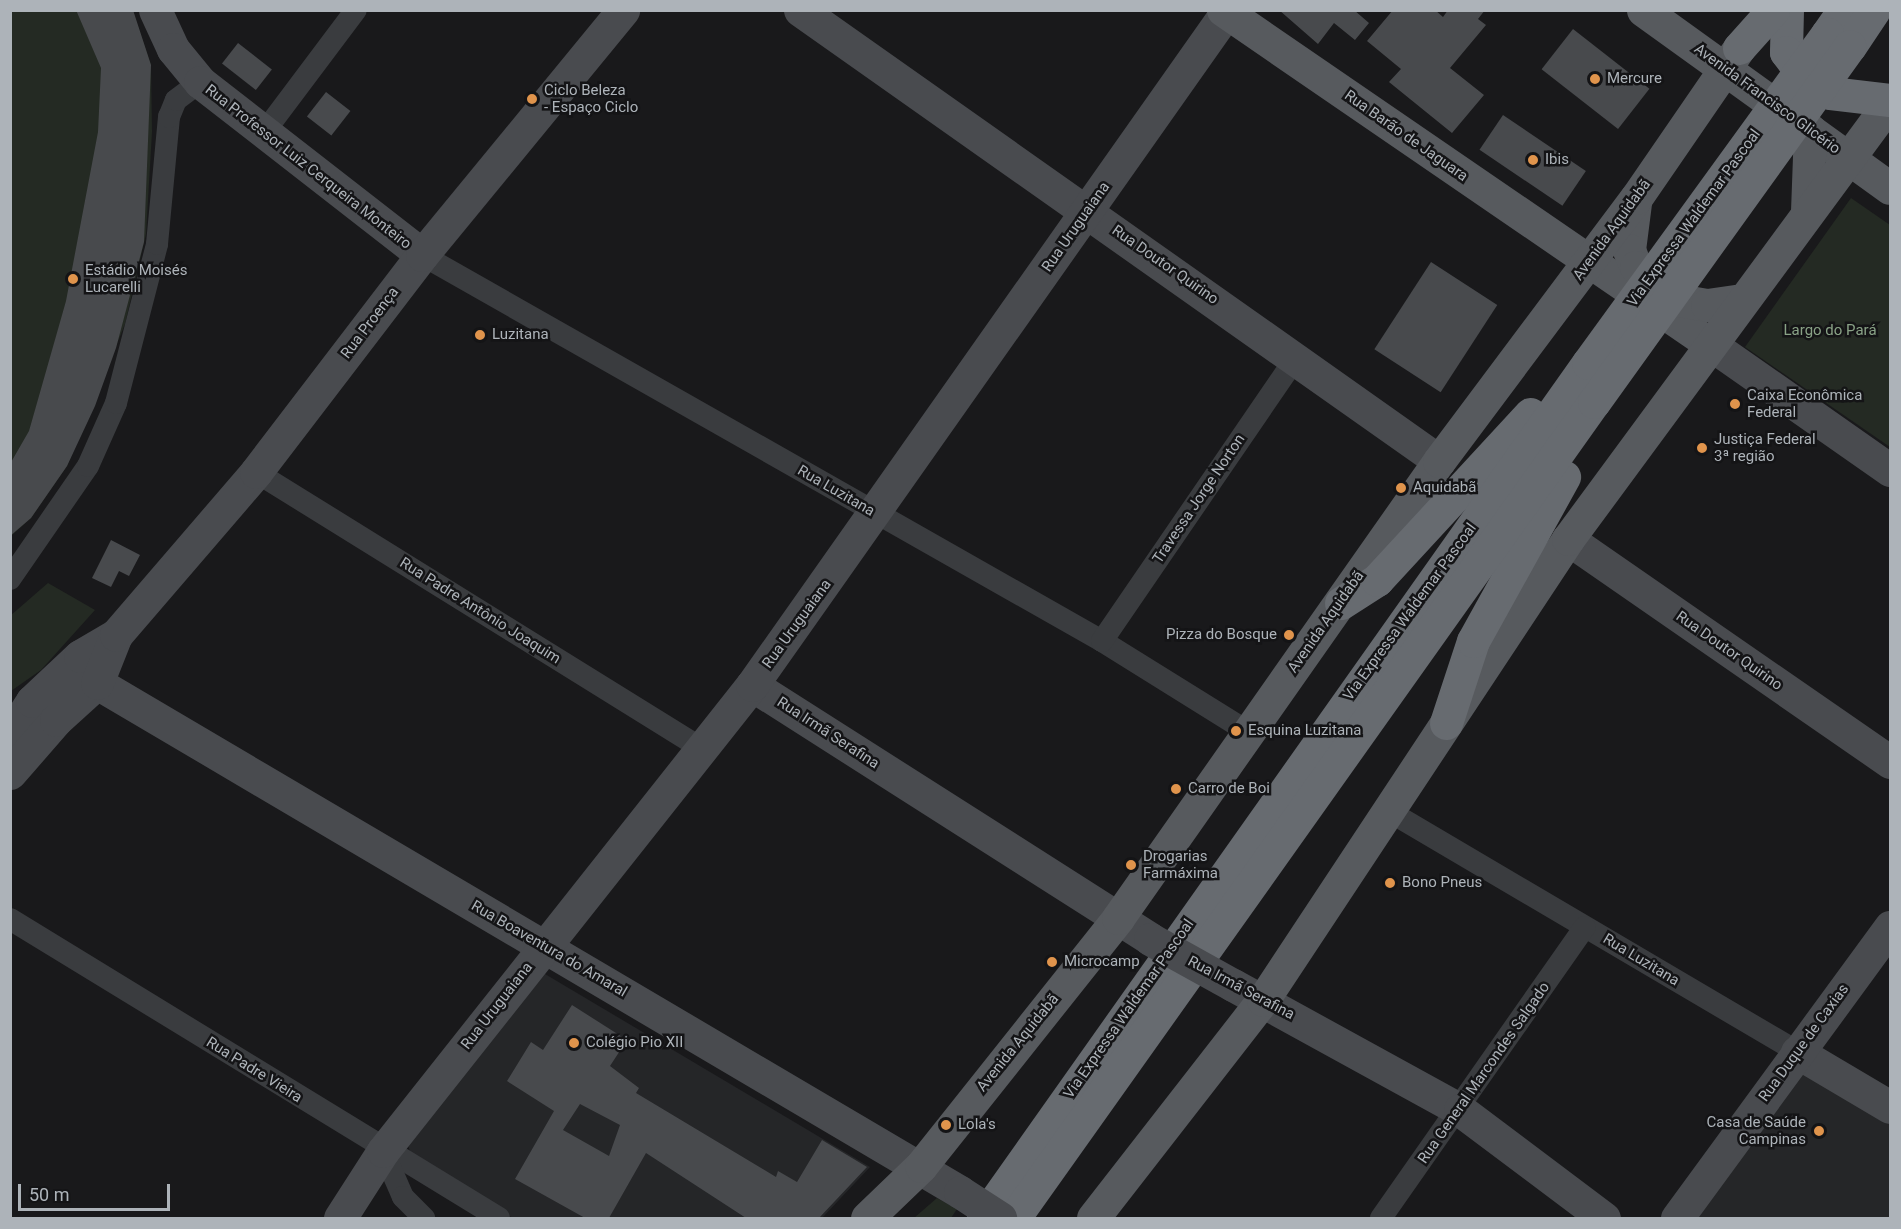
<!DOCTYPE html>
<meta charset="utf-8">
<style>
body{margin:0}
#map{position:relative;width:1901px;height:1229px;overflow:hidden;background:#19191b;font-family:Roboto,sans-serif}
div>[style]{position:absolute}
.built>*{inset:0;background:#252628}
.green>*{inset:0;background:#242a23}
.building>*{inset:0;background:#484a4d;transform-origin:0 0}
.street>*{height:22px;margin:-11px;padding:0 11px;transform-origin:11px;border-radius:11px;background:#3a3c3f}
.secondary>*{height:33px;margin:-16.5px;padding:0 16.5px;transform-origin:16.5px;border-radius:16.5px;background:#494b4f}
.primary>*{height:33px;margin:-16.5px;padding:0 16.5px;transform-origin:16.5px;border-radius:16.5px;background:#575a5e}
.highway>*{height:33px;margin:-16.5px;padding:0 16.5px;transform-origin:16.5px;border-radius:16.5px;background:#676b70}
.secondary-bridge>*{height:33px;margin:-16.5px;padding:0 16.5px;transform-origin:16.5px;border-radius:16.5px;background:#494b4f}
.highway-bridge>*{height:33px;margin:-16.5px;padding:0 16.5px;transform-origin:16.5px;border-radius:16.5px;background:#676b70}
.dots>*{width:16px;height:16px;translate:-50% -50%;box-sizing:border-box;border:3px solid #141416;border-radius:50%}
span{translate:-50% -50%;white-space:nowrap;text-align:center;line-height:1.15;-webkit-text-stroke:5px #141416;paint-order:stroke}
.poi-label{font-size:15px;color:#adb3b9}
.left{translate:0 -50%;text-align:left}
.right{translate:-100% -50%;text-align:right}
.street-label{font-size:15px;color:#adb3b9}
.park-label{font-size:15px;color:#89a286}
.frame{position:absolute;inset:0;border:12px solid #adb3b9;pointer-events:none}
.scale{position:absolute;left:18px;top:1184px;width:152px;height:27px;box-sizing:border-box;border:3px solid #adb3b9;border-top:0;padding-left:8px;font-size:18px;line-height:21px;white-space:nowrap;color:#adb3b9;-webkit-text-stroke:4px #141416;paint-order:stroke}
</style>
<div id="map">
<div class="built">
<div style="clip-path:polygon(545px 974px,870px 1167px,822px 1218px,513px 1218px,414px 1163px,406px 1140px)"></div>
<div style="clip-path:polygon(1798px 1059px,1890px 1115px,1890px 1218px,1683px 1218px)"></div>
</div>
<div class="green">
<div style="clip-path:polygon(11px 11px,133px 11px,151px 65px,152px 132px,146px 234px,125px 324px,67px 466px,31px 518px,11px 536px)"></div>
<div style="clip-path:polygon(1851px 198px,1890px 225px,1890px 447px,1745px 347px)"></div>
<div style="clip-path:polygon(48px 583px,95px 610px,41px 670px,11px 691px,10px 616px)"></div>
<div style="clip-path:polygon(937px 1198px,957px 1209px,951px 1218px,914px 1218px)"></div>
</div>
<div class="building">
<div style="clip-path:polygon(76px 10px,133px 10px,151px 65px,144px 242px,116px 348px,95px 406px,67px 466px,31px 518px,10px 536px,10px 464px,29px 431px,66px 301px,98px 132px,101px 68px)"></div>
<div style="clip-path:polygon(1279px 10px,1354px 10px,1369px 23px,1355px 40px,1334px 23px,1318px 44px)"></div>
<div style="clip-path:polygon(1393px 10px,1435px 10px,1443px 17px,1448px 10px,1485px 10px,1478px 19px,1486px 25px,1450px 68px,1484px 95px,1452px 133px,1389px 82px,1401px 69px,1367px 41px)"></div>
<div style="left:1573px;top:29px;width:97px;height:51px;rotate:38deg"></div>
<div style="left:238px;top:43px;width:43px;height:26px;rotate:38deg"></div>
<div style="left:326px;top:92px;width:31px;height:31px;rotate:38deg"></div>
<div style="left:1503px;top:115px;width:100px;height:42px;rotate:34deg"></div>
<div style="left:1431px;top:262px;width:79px;height:104px;rotate:33deg"></div>
<div style="clip-path:polygon(111px 540px,140px 555px,129px 576px,119px 571px,111px 587px,92px 578px)"></div>
<div style="clip-path:polygon(evenodd,572px 1005px,627px 1040px,610px 1066px,639px 1088px,636px 1093px,776px 1177px,778px 1171px,797px 1182px,822px 1140px,867px 1167px,819px 1218px,746px 1218px,646px 1153px,609px 1218px,585px 1218px,515px 1179px,554px 1111px,507px 1081px,531px 1042px,543px 1050px,572px 1005px,580px 1104px,620px 1125px,609px 1156px,563px 1130px,580px 1104px)"></div>
</div>
<div class="street">
<div style="left:265px;top:131px;width:151px;rotate:-53.1deg"></div>
<div style="left:422px;top:255px;width:782px;rotate:29.58deg"></div>
<div style="left:1102px;top:641px;width:172px;rotate:31.9deg"></div>
<div style="left:256px;top:472px;width:527px;rotate:31.82deg"></div>
<div style="left:10px;top:579px;width:137px;rotate:-55.4deg"></div>
<div style="left:88px;top:466px;width:69px;rotate:-66deg"></div>
<div style="left:116px;top:403px;width:164px;rotate:-75.5deg"></div>
<div style="left:157px;top:244px;width:128px;rotate:-84.6deg"></div>
<div style="left:169px;top:117px;width:18px;rotate:-68deg"></div>
<div style="left:176px;top:100px;width:30px;rotate:-37deg"></div>
<div style="left:1102px;top:641px;width:343px;rotate:-55.6deg"></div>
<div style="left:1392px;top:813px;width:470px;rotate:30.5deg"></div>
<div style="left:10px;top:919px;width:573px;rotate:31.44deg"></div>
<div style="left:383px;top:1151px;width:50px;rotate:66.5deg"></div>
<div style="left:403px;top:1197px;width:30px;rotate:45deg"></div>
<div style="left:1381px;top:1218px;width:355px;rotate:-55deg"></div>
</div>
<div class="secondary">
<div style="left:155px;top:10px;width:43px;rotate:65.2deg"></div>
<div style="left:173px;top:49px;width:43px;rotate:50.7deg"></div>
<div style="left:200px;top:82px;width:281px;rotate:37.9deg"></div>
<div style="left:800px;top:10px;width:782px;rotate:35.21deg"></div>
<div style="left:1710px;top:344px;width:220px;rotate:35deg"></div>
<div style="left:1568px;top:539px;width:392px;rotate:34.7deg"></div>
<div style="left:97px;top:683px;width:1002px;rotate:30.53deg"></div>
<div style="left:752px;top:685px;width:472px;rotate:32.5deg"></div>
<div style="left:10px;top:735px;width:40px;rotate:-57.1deg"></div>
<div style="left:32px;top:701px;width:66px;rotate:-43.2deg"></div>
<div style="left:80px;top:656px;width:42px;rotate:-30.3deg"></div>
<div style="left:10px;top:773px;width:70px;rotate:-49deg"></div>
<div style="left:56px;top:720px;width:55px;rotate:-42.1deg"></div>
<div style="left:97px;top:683px;width:52px;rotate:-68.4deg"></div>
<div style="left:116px;top:635px;width:215px;rotate:-49.3deg"></div>
<div style="left:256px;top:472px;width:273px;rotate:-52.6deg"></div>
<div style="left:422px;top:255px;width:317px;rotate:-50.6deg"></div>
<div style="left:1233px;top:985px;width:259px;rotate:28.8deg"></div>
<div style="left:1460px;top:1110px;width:180px;rotate:36.9deg"></div>
<div style="left:1797px;top:1052px;width:108px;rotate:30.6deg"></div>
<div style="left:340px;top:1218px;width:80px;rotate:-57.3deg"></div>
<div style="left:383px;top:1151px;width:594px;rotate:-51.63deg"></div>
<div style="left:752px;top:685px;width:826px;rotate:-54.81deg"></div>
<div style="left:1677px;top:1218px;width:361px;rotate:-53.8deg"></div>
</div>
<div class="primary">
<div style="left:1223px;top:10px;width:591px;rotate:34.44deg"></div>
<div style="left:1643px;top:10px;width:304px;rotate:35.8deg"></div>
<div style="left:1635px;top:203px;width:47px;rotate:97.3deg"></div>
<div style="left:1629px;top:250px;width:18px;rotate:68deg"></div>
<div style="left:1636px;top:267px;width:53px;rotate:38.2deg"></div>
<div style="left:1678px;top:300px;width:29px;rotate:10deg"></div>
<div style="left:1707px;top:305px;width:35px;rotate:-8deg"></div>
<div style="left:1807px;top:211px;width:81px;rotate:-87.9deg"></div>
<div style="left:867px;top:1218px;width:75px;rotate:-43.9deg"></div>
<div style="left:921px;top:1166px;width:317px;rotate:-51.5deg"></div>
<div style="left:1118px;top:918px;width:558px;rotate:-54.92deg"></div>
<div style="left:1439px;top:461px;width:329px;rotate:-53.2deg"></div>
<div style="left:1636px;top:198px;width:182px;rotate:-55.5deg"></div>
<div style="left:1093px;top:1218px;width:276px;rotate:-52.1deg"></div>
<div style="left:1263px;top:1000px;width:553px;rotate:-56.51deg"></div>
<div style="left:1568px;top:539px;width:543px;rotate:-53.62deg"></div>
</div>
<div class="highway">
<div style="left:1787px;top:10px;width:42px;rotate:91.4deg"></div>
<div style="left:1786px;top:52px;width:40px;rotate:53deg"></div>
<div style="left:1810px;top:84px;width:22px;rotate:24deg"></div>
<div style="left:1830px;top:93px;width:60px;rotate:6.7deg"></div>
<div style="left:1827px;top:34px;width:29px;rotate:-55deg"></div>
<div style="left:1850px;top:46px;width:43px;rotate:-56.3deg"></div>
<div style="left:1739px;top:48px;width:51px;rotate:-48.2deg"></div>
<div style="left:1341px;top:603px;width:43px;rotate:-32.6deg"></div>
<div style="left:1377px;top:580px;width:226px;rotate:-47.3deg"></div>
<div style="left:1446px;top:723px;width:86px;rotate:-71.8deg"></div>
<div style="left:1473px;top:641px;width:188px;rotate:-61deg"></div>
<div style="left:983px;top:1218px;width:1047px;rotate:-54.72deg"></div>
<div style="left:1014px;top:1218px;width:1001px;rotate:-54.6deg"></div>
</div>
<div class="secondary-bridge">
<div style="left:1150px;top:939px;width:95px;rotate:29deg"></div>
<div style="left:960px;top:1192px;width:48px;rotate:33deg"></div>
</div>
<div class="highway-bridge">
<div style="left:1588px;top:363px;width:407px;rotate:-54deg"></div>
<div style="left:1594px;top:402px;width:438px;rotate:-54.3deg"></div>
</div>
<div class="dots">
<div style="left:1595px;top:79px;background:#e0944c"></div>
<div style="left:532px;top:99px;background:#e0944c"></div>
<div style="left:1533px;top:160px;background:#e0944c"></div>
<div style="left:73px;top:279px;background:#e0944c"></div>
<div style="left:480px;top:335px;background:#e0944c"></div>
<div style="left:1735px;top:404px;background:#e0944c"></div>
<div style="left:1702px;top:448px;background:#e0944c"></div>
<div style="left:1401px;top:488px;background:#e0944c"></div>
<div style="left:1289px;top:635px;background:#e0944c"></div>
<div style="left:1236px;top:731px;background:#e0944c"></div>
<div style="left:1176px;top:789px;background:#e0944c"></div>
<div style="left:1131px;top:865px;background:#e0944c"></div>
<div style="left:1390px;top:883px;background:#e0944c"></div>
<div style="left:1052px;top:962px;background:#e0944c"></div>
<div style="left:574px;top:1043px;background:#e0944c"></div>
<div style="left:946px;top:1125px;background:#e0944c"></div>
<div style="left:1819px;top:1131px;background:#e0944c"></div>
</div>
<div class="poi-label">
<span class="left" style="left:1607px;top:79px">Mercure</span>
<span class="left" style="left:544px;top:99px">Ciclo Beleza<br>- Espaço Ciclo</span>
<span class="left" style="left:1545px;top:160px">Ibis</span>
<span class="left" style="left:85px;top:279px">Estádio Moisés<br>Lucarelli</span>
<span class="left" style="left:492px;top:335px">Luzitana</span>
<span class="left" style="left:1747px;top:404px">Caixa Econômica<br>Federal</span>
<span class="left" style="left:1714px;top:448px">Justiça Federal<br>3ª região</span>
<span class="left" style="left:1413px;top:488px">Aquidabã</span>
<span class="right" style="left:1277px;top:635px">Pizza do Bosque</span>
<span class="left" style="left:1248px;top:731px">Esquina Luzitana</span>
<span class="left" style="left:1188px;top:789px">Carro de Boi</span>
<span class="left" style="left:1143px;top:865px">Drogarias<br>Farmáxima</span>
<span class="left" style="left:1402px;top:883px">Bono Pneus</span>
<span class="left" style="left:1064px;top:962px">Microcamp</span>
<span class="left" style="left:586px;top:1043px">Colégio Pio XII</span>
<span class="right" style="left:1806px;top:1131px">Casa de Saúde<br>Campinas</span>
<span class="left" style="left:958px;top:1125px">Lola's</span>
</div>
<div class="street-label">
<span style="left:1767px;top:99px;rotate:36deg">Avenida Francisco Glicério</span>
<span style="left:1406px;top:136px;rotate:35deg">Rua Barão de Jaguara</span>
<span style="left:308px;top:167px;rotate:38deg">Rua Professor Luiz Cerqueira Monteiro</span>
<span style="left:1694px;top:218px;rotate:-54deg">Via Expressa Waldemar Pascoal</span>
<span style="left:1076px;top:227px;rotate:-55deg">Rua Uruguaiana</span>
<span style="left:1612px;top:230px;rotate:-54deg">Avenida Aquidabã</span>
<span style="left:1165px;top:265px;rotate:35deg">Rua Doutor Quirino</span>
<span style="left:370px;top:323px;rotate:-53deg">Rua Proença</span>
<span style="left:836px;top:491px;rotate:30deg">Rua Luzitana</span>
<span style="left:1199px;top:499px;rotate:-56deg">Travessa Jorge Norton</span>
<span style="left:480px;top:611px;rotate:32deg">Rua Padre Antônio Joaquim</span>
<span style="left:1410px;top:612px;rotate:-54deg">Via Expressa Waldemar Pascoal</span>
<span style="left:1326px;top:622px;rotate:-55deg">Avenida Aquidabã</span>
<span style="left:797px;top:624px;rotate:-54deg">Rua Uruguaiana</span>
<span style="left:1729px;top:651px;rotate:35deg">Rua Doutor Quirino</span>
<span style="left:828px;top:733px;rotate:33deg">Rua Irmã Serafina</span>
<span style="left:549px;top:949px;rotate:30deg">Rua Boaventura do Amaral</span>
<span style="left:1641px;top:960px;rotate:31deg">Rua Luzitana</span>
<span style="left:1241px;top:988px;rotate:28deg">Rua Irmã Serafina</span>
<span style="left:497px;top:1006px;rotate:-52deg">Rua Uruguaiana</span>
<span style="left:1129px;top:1009px;rotate:-55deg">Via Expressa Waldemar Pascoal</span>
<span style="left:1018px;top:1043px;rotate:-51deg">Avenida Aquidabã</span>
<span style="left:1804px;top:1043px;rotate:-54deg">Rua Duque de Caxias</span>
<span style="left:254px;top:1070px;rotate:32deg">Rua Padre Vieira</span>
<span style="left:1484px;top:1073px;rotate:-55deg">Rua General Marcondes Salgado</span>
</div>
<div class="park-label">
<span style="left:1830px;top:331px">Largo do Pará</span>
</div>
<div class="frame"></div>
<div class="scale">50 m</div>
</div>
